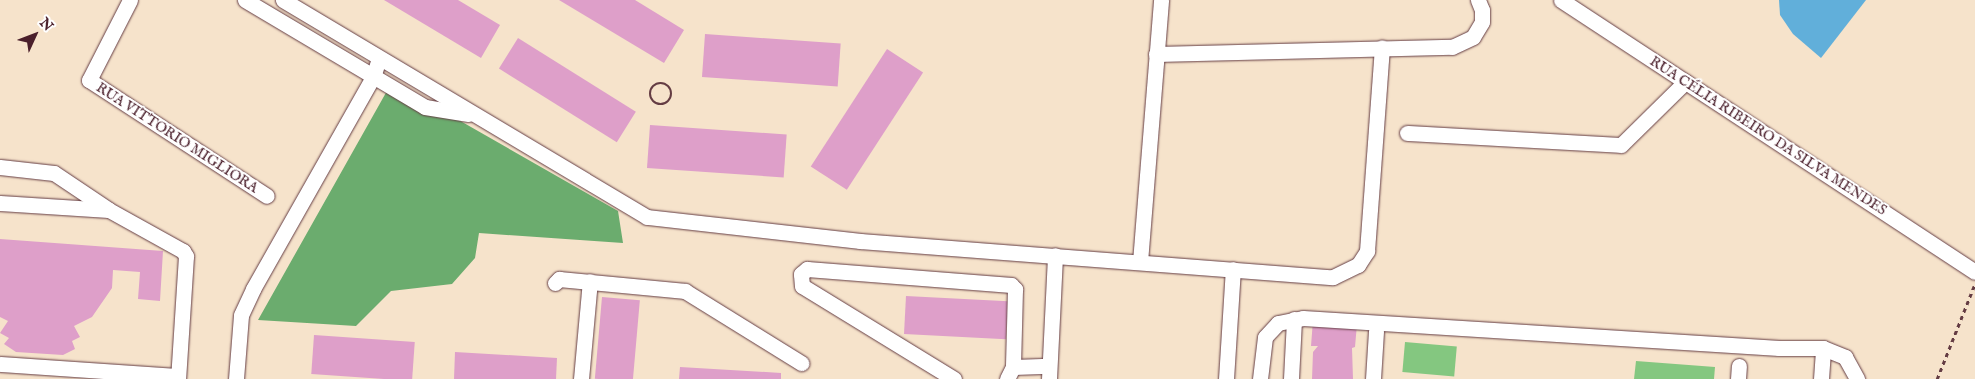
<!DOCTYPE html>
<meta charset="utf-8">
<style>
body{margin:0}
#map{position:relative;width:1975px;height:379px;overflow:hidden;background:#f6e3cb;font-family:"IM FELL English",serif}
div>[style]{position:absolute}
.green>*{inset:0;background:#84c780;transform-origin:0 0}
.forest>*{inset:0;background:#6bac6e}
.water>*{inset:0;background:#61afda}
.building>*{inset:0;background:#de9fc9;transform-origin:0 0}
.path>*{height:2.5px;margin-top:-1.25px;transform-origin:0;background:repeating-linear-gradient(90deg,#643c43 0 4px,transparent 0 8px)}
.path>.ring{margin:-1.25px;padding:0;box-sizing:content-box;background:none;border:2.5px solid #643c43;border-radius:50%}
.roads{filter:drop-shadow(0 0 1px #643c43) drop-shadow(0 0 1px #643c43)}
.minor>*{height:15px;margin:-7.5px;padding:0 7.5px;transform-origin:7.5px;border-radius:7.5px;background:#fff}
span{translate:-50% -50%;white-space:nowrap;text-align:center;line-height:1.15;-webkit-text-stroke:4px #fff;paint-order:stroke}
.street-label{font-size:14px;color:#4a1f2b}
.north{position:absolute;left:10px;top:10px;width:50px;height:50px;-webkit-text-stroke:4px #fff;paint-order:stroke;rotate:47deg;font-size:14px;font-weight:700;line-height:20px;text-align:center;color:#4a1f2b}
.north::after{content:'';display:block;margin:auto;width:18px;height:22px;background:#4a1f2b;clip-path:polygon(50% 0,100% 100%,50% 72%,0 100%)}
</style>
<div id="map">
<div class="green">
<div style="left:1405px;top:342px;width:52px;height:30px;rotate:5deg"></div>
<div style="clip-path:polygon(1636px 361px,1715px 367px,1714px 379px,1634px 379px)"></div>
</div>
<div class="forest">
<div style="clip-path:polygon(392px 82px,618px 211px,623px 243px,479px 233px,475px 258px,452px 284px,391px 291px,356px 326px,258px 320px)"></div>
</div>
<div class="water">
<div style="clip-path:polygon(1866px 0,1821px 58px,1793px 34px,1780px 15px,1779px 0)"></div>
</div>
<div class="building">
<div style="clip-path:polygon(384px 0,458px 0,500px 25px,481px 58px)"></div>
<div style="clip-path:polygon(559px 0,635px 0,684px 30px,664px 63px)"></div>
<div style="left:705px;top:34px;width:136px;height:43px;rotate:4deg"></div>
<div style="left:518px;top:38px;width:139px;height:36px;rotate:32deg"></div>
<div style="left:887px;top:49px;width:43px;height:140px;rotate:33deg"></div>
<div style="left:650px;top:125px;width:137px;height:43px;rotate:4deg"></div>
<div style="clip-path:polygon(0 239px,163px 251px,160px 301px,138px 299px,140px 272px,113px 270px,112px 288px,92px 317px,74px 326px,80px 337px,72px 341px,75px 349px,63px 355px,16px 352px,4px 344px,9px 338px,0 333px,8px 321px,0 317px)"></div>
<div style="left:906px;top:296px;width:102px;height:38px;rotate:3deg"></div>
<div style="left:602px;top:297px;width:38px;height:82px;rotate:5deg"></div>
<div style="clip-path:polygon(1313px 320px,1357px 324px,1355px 347px,1352px 348px,1353px 379px,1312px 379px,1313px 352px,1318px 346px,1311px 346px)"></div>
<div style="left:314px;top:335px;width:101px;height:39px;rotate:4deg"></div>
<div style="clip-path:polygon(455px 352px,557px 358px,556px 379px,454px 379px)"></div>
<div style="clip-path:polygon(680px 367px,781px 373px,781px 379px,679px 379px)"></div>
</div>
<div class="path">
<div class="ring" style="left:650px;top:83px;width:19.5px;height:19.5px"></div>
<div style="left:1937px;top:379px;width:100px;rotate:-68.3deg"></div>
</div>
<div class="roads">
<div class="minor">
<div style="left:130px;top:0;width:90px;rotate:117.1deg"></div>
<div style="left:89px;top:80px;width:212px;rotate:33.1deg"></div>
<div style="left:245px;top:0;width:209px;rotate:30.7deg"></div>
<div style="left:425px;top:107px;width:44px;rotate:9.2deg"></div>
<div style="left:283px;top:0;width:424px;rotate:30.8deg"></div>
<div style="left:647px;top:217px;width:214px;rotate:6.4deg"></div>
<div style="left:860px;top:241px;width:474px;rotate:4.4deg"></div>
<div style="left:1333px;top:277px;width:28px;rotate:-26deg"></div>
<div style="left:1358px;top:265px;width:17px;rotate:-57deg"></div>
<div style="left:1367px;top:251px;width:204px;rotate:-85.8deg"></div>
<div style="left:1561px;top:0;width:495px;rotate:33.3deg"></div>
<div style="left:1156px;top:54px;width:296px;rotate:-1.4deg"></div>
<div style="left:1452px;top:47px;width:23px;rotate:-25deg"></div>
<div style="left:1473px;top:37px;width:17px;rotate:-59deg"></div>
<div style="left:1482px;top:22px;width:12px;rotate:-90deg"></div>
<div style="left:1482px;top:10px;width:11px;rotate:-112deg"></div>
<div style="left:1407px;top:133px;width:214px;rotate:3.2deg"></div>
<div style="left:1621px;top:145px;width:90px;rotate:-44.5deg"></div>
<div style="left:0;top:167px;width:54px;rotate:6.3deg"></div>
<div style="left:54px;top:173px;width:66px;rotate:33.9deg"></div>
<div style="left:0;top:203px;width:109px;rotate:3.7deg"></div>
<div style="left:109px;top:210px;width:85px;rotate:29deg"></div>
<div style="left:183px;top:251px;width:6px;rotate:59deg"></div>
<div style="left:186px;top:256px;width:123px;rotate:93.7deg"></div>
<div style="left:1140px;top:262px;width:263px;rotate:-85.4deg"></div>
<div style="left:555px;top:283px;width:6px;rotate:-45deg"></div>
<div style="left:559px;top:279px;width:127px;rotate:5.4deg"></div>
<div style="left:685px;top:291px;width:137px;rotate:31.8deg"></div>
<div style="left:0;top:364px;width:177px;rotate:3.9deg"></div>
<div style="left:1013px;top:367px;width:36px;rotate:-2deg"></div>
<div style="left:236px;top:379px;width:64px;rotate:-85.5deg"></div>
<div style="left:241px;top:315px;width:29px;rotate:-65deg"></div>
<div style="left:253px;top:289px;width:244px;rotate:-60.5deg"></div>
<div style="left:373px;top:77px;width:19px;rotate:-72deg"></div>
<div style="left:581px;top:379px;width:98px;rotate:-84.8deg"></div>
<div style="left:954px;top:379px;width:178px;rotate:-148.5deg"></div>
<div style="left:802px;top:286px;width:12px;rotate:-95deg"></div>
<div style="left:801px;top:274px;width:8px;rotate:-40deg"></div>
<div style="left:807px;top:269px;width:205px;rotate:4.5deg"></div>
<div style="left:1011px;top:285px;width:6px;rotate:45deg"></div>
<div style="left:1015px;top:289px;width:78px;rotate:91.5deg"></div>
<div style="left:1013px;top:367px;width:13px;rotate:117deg"></div>
<div style="left:1049px;top:379px;width:124px;rotate:-87.2deg"></div>
<div style="left:1226px;top:379px;width:110px;rotate:-86.4deg"></div>
<div style="left:1260px;top:379px;width:42px;rotate:-83.2deg"></div>
<div style="left:1265px;top:337px;width:19px;rotate:-47deg"></div>
<div style="left:1278px;top:323px;width:25px;rotate:-11deg"></div>
<div style="left:1303px;top:318px;width:477px;rotate:3.6deg"></div>
<div style="left:1779px;top:348px;width:44px"></div>
<div style="left:1823px;top:348px;width:24px;rotate:22deg"></div>
<div style="left:1845px;top:357px;width:25px;rotate:61deg"></div>
<div style="left:1291px;top:379px;width:60px;rotate:-87.1deg"></div>
<div style="left:1373px;top:379px;width:48px;rotate:-86.4deg"></div>
<div style="left:1738px;top:379px;width:13px;rotate:-86deg"></div>
<div style="left:1821px;top:379px;width:31px;rotate:-86deg"></div>
</div>
</div>
<div class="street-label">
<span style="left:1768px;top:136px;rotate:33deg">RUA CÉLIA RIBEIRO DA SILVA MENDES</span>
<span style="left:177px;top:138px;rotate:33deg">RUA VITTORIO MIGLIORA</span>
</div>
<div class="north">N</div>
</div>
